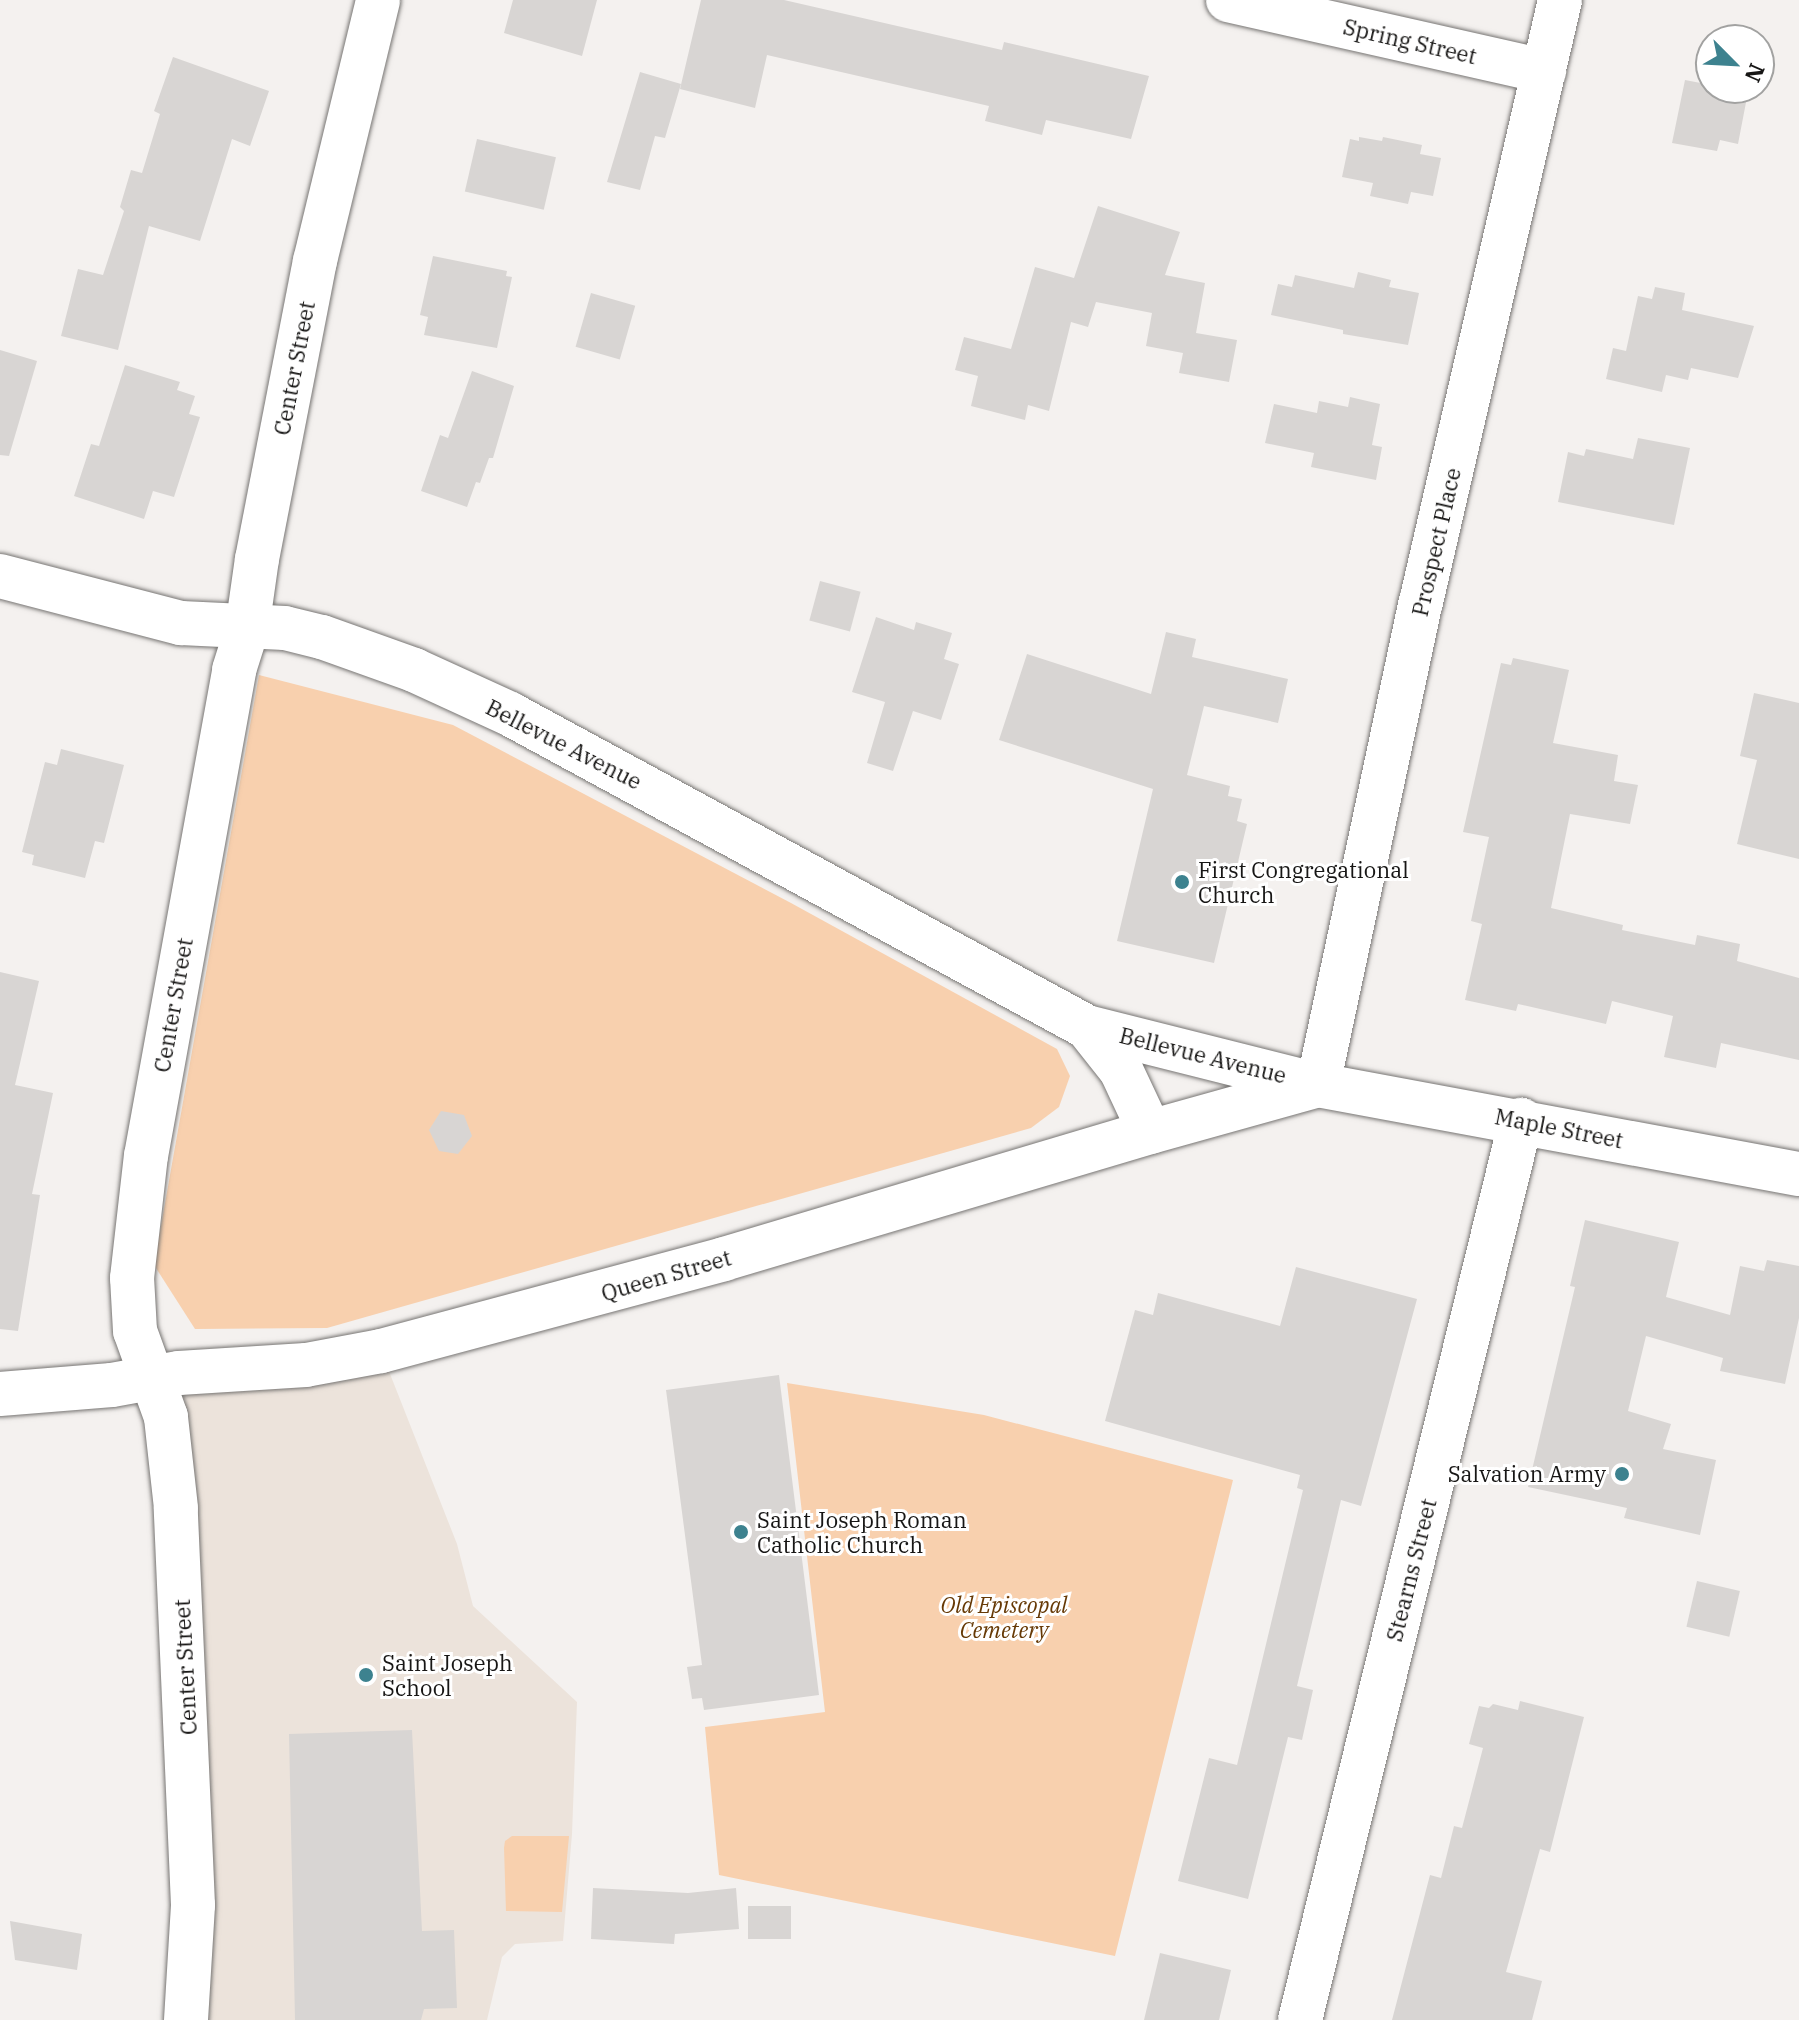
<!DOCTYPE html>
<style>
body{margin:0}
#map{position:relative;width:1799px;height:2020px;overflow:hidden;background:#f4f1ef;font-family:"IBM Plex Serif",serif}
div>[style]{position:absolute}
.built>*{inset:0;background:#ece3db}
.green>*{inset:0;background:#f8d0ae}
.building>*{inset:0;background:#d8d5d3;transform-origin:0 0}
.roads{filter:drop-shadow(0 0 2px #777573) drop-shadow(0 0 2px #777573)}
.street>*{height:44px;margin:-22px;padding:0 22px;transform-origin:22px;border-radius:22px;background:#fff}
.secondary>*{height:44px;margin:-22px;padding:0 22px;transform-origin:22px;border-radius:22px;background:#fff}
.dots>*{width:22px;height:22px;translate:-50% -50%;box-sizing:border-box;border:4px solid #fff;border-radius:50%}
span{translate:-50% -50%;white-space:nowrap;text-align:center;line-height:1.15;-webkit-text-stroke:6px #fff;paint-order:stroke}
.street-label{font-size:22px;color:#171615}
.poi-label{font-size:22px;color:#171615}
.left{translate:0 -50%;text-align:left}
.right{translate:-100% -50%;text-align:right}
.park-label{font-size:22px;color:#663905;font-style:italic}
.north{position:absolute;left:1695px;top:24px;width:80px;height:80px;box-sizing:border-box;background:#fff;border:2px solid #a2a2a1;border-radius:50%;rotate:114deg;font-size:22px;font-weight:700;line-height:32px;text-align:center;color:#171615}
.north::after{content:'';display:block;margin:auto;width:28px;height:36px;background:#3d828f;clip-path:polygon(50% 0,100% 100%,50% 72%,0 100%)}
</style>
<div id="map">
<div class="built">
<div style="clip-path:polygon(381px 1351px,457px 1544px,473px 1606px,577px 1702px,572px 1834px,563px 1941px,515px 1944px,502px 1957px,487px 2020px,186px 2020px,179px 1373px)"></div>
</div>
<div class="green">
<div style="clip-path:polygon(259px 675px,453px 725px,791px 903px,1057px 1049px,1070px 1076px,1059px 1107px,1031px 1128px,327px 1328px,195px 1329px,154px 1265px)"></div>
<div style="clip-path:polygon(787px 1383px,984px 1415px,1233px 1480px,1115px 1956px,719px 1875px,705px 1727px,825px 1712px)"></div>
<div style="clip-path:polygon(512px 1836px,569px 1836px,562px 1912px,506px 1911px,504px 1848px,505px 1841px)"></div>
</div>
<div class="building">
<div style="clip-path:polygon(513px 0,597px 0,582px 56px,504px 33px)"></div>
<div style="clip-path:polygon(701px 0,784px 0,1002px 50px,1004px 42px,1149px 76px,1131px 139px,1046px 120px,1042px 135px,985px 121px,989px 106px,767px 55px,755px 108px,680px 89px)"></div>
<div style="clip-path:polygon(173px 57px,269px 91px,250px 146px,232px 139px,200px 241px,149px 226px,118px 350px,61px 336px,78px 269px,103px 275px,124px 211px,120px 207px,131px 170px,142px 173px,160px 114px,154px 111px)"></div>
<div style="clip-path:polygon(640px 72px,681px 84px,665px 138px,655px 136px,640px 190px,607px 182px)"></div>
<div style="clip-path:polygon(1685px 80px,1711px 85px,1711px 88px,1748px 92px,1738px 144px,1720px 140px,1717px 151px,1672px 143px)"></div>
<div style="clip-path:polygon(1359px 137px,1382px 141px,1383px 137px,1422px 145px,1420px 154px,1441px 158px,1433px 196px,1411px 192px,1408px 204px,1370px 196px,1373px 183px,1342px 177px,1350px 139px,1359px 141px)"></div>
<div style="left:477px;top:139px;width:81px;height:54px;rotate:13deg"></div>
<div style="clip-path:polygon(1098px 206px,1180px 232px,1165px 275px,1205px 283px,1196px 333px,1237px 340px,1229px 382px,1179px 373px,1183px 353px,1146px 346px,1152px 313px,1096px 302px,1088px 327px,1071px 322px,1049px 411px,1028px 405px,1025px 420px,971px 406px,978px 376px,955px 370px,964px 337px,1011px 349px,1035px 267px,1074px 278px)"></div>
<div style="clip-path:polygon(433px 256px,507px 271px,506px 276px,512px 277px,497px 348px,424px 335px,428px 317px,420px 315px)"></div>
<div style="clip-path:polygon(1358px 272px,1391px 280px,1389px 287px,1419px 293px,1408px 345px,1343px 334px,1343px 330px,1271px 315px,1278px 284px,1292px 287px,1295px 275px,1354px 288px)"></div>
<div style="clip-path:polygon(1655px 287px,1685px 293px,1682px 310px,1754px 326px,1738px 378px,1691px 368px,1688px 380px,1666px 375px,1662px 392px,1606px 379px,1613px 348px,1626px 351px,1638px 296px,1652px 299px)"></div>
<div style="left:591px;top:293px;width:46px;height:56px;rotate:16deg"></div>
<div style="clip-path:polygon(0 350px,37px 361px,9px 456px,0 455px)"></div>
<div style="clip-path:polygon(125px 365px,180px 382px,177px 390px,195px 396px,189px 414px,200px 417px,174px 497px,153px 491px,144px 519px,74px 496px,91px 444px,99px 446px)"></div>
<div style="clip-path:polygon(472px 371px,514px 386px,493px 458px,489px 458px,480px 483px,476px 482px,467px 507px,421px 491px,440px 435px,448px 438px)"></div>
<div style="clip-path:polygon(1350px 397px,1380px 404px,1372px 445px,1382px 447px,1376px 480px,1311px 467px,1314px 453px,1265px 443px,1274px 404px,1317px 413px,1319px 401px,1348px 407px)"></div>
<div style="clip-path:polygon(1638px 438px,1690px 448px,1674px 525px,1558px 502px,1568px 452px,1584px 456px,1586px 449px,1633px 459px)"></div>
<div style="left:820px;top:581px;width:42px;height:41px;rotate:15deg"></div>
<div style="clip-path:polygon(876px 617px,914px 630px,916px 622px,952px 633px,944px 659px,959px 664px,941px 720px,913px 711px,893px 771px,867px 763px,885px 702px,852px 692px)"></div>
<div style="clip-path:polygon(1166px 632px,1196px 639px,1192px 657px,1288px 679px,1278px 723px,1204px 706px,1187px 775px,1230px 786px,1228px 796px,1242px 799px,1237px 821px,1247px 824px,1214px 963px,1117px 941px,1153px 789px,999px 740px,1027px 654px,1151px 694px)"></div>
<div style="clip-path:polygon(1513px 658px,1569px 670px,1553px 743px,1618px 755px,1614px 781px,1638px 785px,1630px 824px,1570px 814px,1551px 908px,1623px 925px,1622px 930px,1695px 945px,1697px 935px,1740px 944px,1737px 961px,1799px 978px,1799px 1060px,1721px 1043px,1716px 1068px,1664px 1057px,1673px 1016px,1612px 1001px,1606px 1024px,1518px 1004px,1516px 1011px,1465px 1000px,1482px 924px,1471px 921px,1489px 837px,1463px 832px,1501px 663px,1511px 665px)"></div>
<div style="clip-path:polygon(1754px 693px,1799px 703px,1799px 859px,1737px 844px,1757px 760px,1740px 756px)"></div>
<div style="clip-path:polygon(61px 749px,124px 765px,104px 843px,95px 841px,85px 878px,32px 865px,34px 855px,22px 852px,45px 762px,57px 765px)"></div>
<div style="clip-path:polygon(0 972px,39px 981px,15px 1085px,53px 1093px,32px 1194px,40px 1195px,18px 1331px,0 1329px)"></div>
<div style="clip-path:polygon(441px 1111px,464px 1115px,472px 1136px,458px 1154px,439px 1151px,429px 1130px)"></div>
<div style="clip-path:polygon(1585px 1220px,1679px 1242px,1666px 1297px,1730px 1315px,1740px 1266px,1764px 1271px,1767px 1260px,1799px 1266px,1799px 1318px,1785px 1384px,1720px 1371px,1723px 1358px,1646px 1336px,1628px 1411px,1671px 1424px,1663px 1449px,1716px 1460px,1700px 1535px,1624px 1518px,1627px 1508px,1528px 1487px,1575px 1287px,1570px 1286px)"></div>
<div style="clip-path:polygon(1296px 1267px,1417px 1299px,1361px 1506px,1341px 1500px,1297px 1686px,1313px 1690px,1302px 1740px,1288px 1737px,1248px 1899px,1178px 1881px,1209px 1758px,1237px 1765px,1303px 1490px,1297px 1488px,1300px 1475px,1105px 1421px,1135px 1310px,1153px 1315px,1158px 1293px,1280px 1326px)"></div>
<div style="clip-path:polygon(779px 1375px,819px 1695px,704px 1710px,702px 1698px,692px 1699px,687px 1667px,702px 1665px,666px 1390px)"></div>
<div style="left:1697px;top:1581px;width:44px;height:47px;rotate:13deg"></div>
<div style="clip-path:polygon(1520px 1701px,1584px 1717px,1550px 1852px,1540px 1849px,1506px 1972px,1542px 1981px,1532px 2020px,1392px 2020px,1430px 1875px,1441px 1878px,1454px 1826px,1462px 1828px,1483px 1748px,1469px 1744px,1479px 1706px,1489px 1708px,1493px 1704px,1518px 1710px)"></div>
<div style="clip-path:polygon(412px 1730px,422px 1931px,454px 1930px,457px 2008px,424px 2009px,421px 2020px,295px 2020px,289px 1734px)"></div>
<div style="clip-path:polygon(593px 1888px,688px 1893px,736px 1888px,739px 1929px,675px 1934px,674px 1944px,591px 1939px)"></div>
<div style="left:791px;top:1906px;width:33px;height:43px;rotate:90deg"></div>
<div style="clip-path:polygon(10px 1921px,82px 1934px,77px 1970px,15px 1960px)"></div>
<div style="clip-path:polygon(1160px 1953px,1231px 1970px,1219px 2020px,1144px 2020px)"></div>
</div>
<div class="roads">
<div class="street">
<div style="left:1228px;top:0;width:324px;rotate:12.7deg"></div>
<div style="left:1318px;top:1085px;width:494px;rotate:-78deg"></div>
<div style="left:1421px;top:602px;width:618px;rotate:-77deg"></div>
<div style="left:0;top:1394px;width:112px;rotate:-4.6deg"></div>
<div style="left:112px;top:1385px;width:68px;rotate:-10.2deg"></div>
<div style="left:179px;top:1373px;width:127px;rotate:-3.6deg"></div>
<div style="left:306px;top:1365px;width:76px;rotate:-10.6deg"></div>
<div style="left:381px;top:1351px;width:355px;rotate:-15deg"></div>
<div style="left:724px;top:1259px;width:445px;rotate:-16.6deg"></div>
<div style="left:186px;top:2020px;width:115px;rotate:-86.5deg"></div>
<div style="left:193px;top:1905px;width:397px;rotate:-92.5deg"></div>
<div style="left:176px;top:1508px;width:92px;rotate:-96.3deg"></div>
<div style="left:166px;top:1417px;width:91px;rotate:-109.8deg"></div>
<div style="left:135px;top:1331px;width:53px;rotate:-93.2deg"></div>
<div style="left:132px;top:1278px;width:123px;rotate:-83.5deg"></div>
<div style="left:146px;top:1156px;width:494px;rotate:-79.7deg"></div>
<div style="left:234px;top:670px;width:43px;rotate:-72.4deg"></div>
<div style="left:1300px;top:2020px;width:927px;rotate:-76.2deg"></div>
</div>
<div class="secondary">
<div style="left:0;top:576px;width:187px;rotate:14.6deg"></div>
<div style="left:181px;top:623px;width:104px;rotate:2.8deg"></div>
<div style="left:285px;top:628px;width:38px;rotate:14deg"></div>
<div style="left:322px;top:637px;width:98px;rotate:19.7deg"></div>
<div style="left:414px;top:670px;width:106px;rotate:24.6deg"></div>
<div style="left:510px;top:714px;width:656px;rotate:28.48deg"></div>
<div style="left:1087px;top:1027px;width:238px;rotate:14.1deg"></div>
<div style="left:1318px;top:1085px;width:489px;rotate:10.5deg"></div>
<div style="left:247px;top:629px;width:71px;rotate:-81.9deg"></div>
<div style="left:257px;top:559px;width:304px;rotate:-79deg"></div>
<div style="left:315px;top:261px;width:268px;rotate:-76.4deg"></div>
<div style="left:1087px;top:1027px;width:55px;rotate:51.7deg"></div>
<div style="left:1121px;top:1070px;width:68px;rotate:64.9deg"></div>
<div style="left:1150px;top:1132px;width:174px;rotate:-15.6deg"></div>
</div>
</div>
<div class="dots">
<div style="left:1182px;top:882px;background:#3d828f"></div>
<div style="left:1622px;top:1474px;background:#3d828f"></div>
<div style="left:741px;top:1532px;background:#3d828f"></div>
<div style="left:366px;top:1675px;background:#3d828f"></div>
</div>
<div class="street-label">
<span style="left:1410px;top:41px;rotate:13deg">Spring Street</span>
<span style="left:294px;top:368px;rotate:-79deg">Center Street</span>
<span style="left:1436px;top:542px;rotate:-77deg">Prospect Place</span>
<span style="left:564px;top:744px;rotate:27deg">Bellevue Avenue</span>
<span style="left:173px;top:1005px;rotate:-80deg">Center Street</span>
<span style="left:1203px;top:1055px;rotate:14deg">Bellevue Avenue</span>
<span style="left:1559px;top:1128px;rotate:11deg">Maple Street</span>
<span style="left:666px;top:1275px;rotate:-16deg">Queen Street</span>
<span style="left:1411px;top:1570px;rotate:-76deg">Stearns Street</span>
<span style="left:185px;top:1667px;rotate:-93deg">Center Street</span>
</div>
<div class="poi-label">
<span class="left" style="left:1198px;top:882px">First Congregational<br>Church</span>
<span class="right" style="left:1606px;top:1474px">Salvation Army</span>
<span class="left" style="left:757px;top:1532px">Saint Joseph Roman<br>Catholic Church</span>
<span class="left" style="left:382px;top:1675px">Saint Joseph<br>School</span>
</div>
<div class="park-label">
<span style="left:1004px;top:1617px">Old Episcopal<br>Cemetery</span>
</div>
<div class="north">N</div>
</div>
